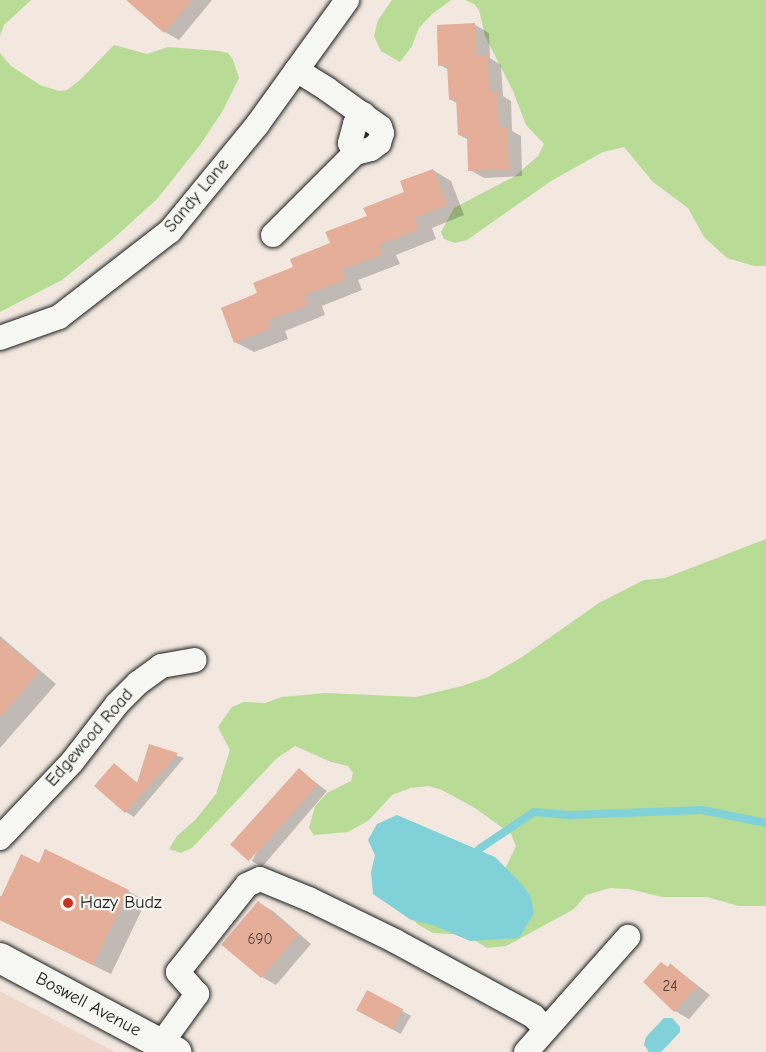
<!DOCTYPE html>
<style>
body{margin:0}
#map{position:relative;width:766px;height:1052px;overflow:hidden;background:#f2e8e0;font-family:"Comic Neue",sans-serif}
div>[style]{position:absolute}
.built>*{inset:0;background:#eed7ca}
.green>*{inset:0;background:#b8db95}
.water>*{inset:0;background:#80d1d8}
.shadow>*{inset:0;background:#0003;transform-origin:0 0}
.stream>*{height:8px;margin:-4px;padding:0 4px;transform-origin:4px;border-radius:4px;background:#80d1d8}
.building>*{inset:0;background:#e4ae98;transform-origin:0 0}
.roads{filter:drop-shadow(0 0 2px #1c1c1c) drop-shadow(0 0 2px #1c1c1c)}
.minor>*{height:24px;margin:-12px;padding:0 12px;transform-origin:12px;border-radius:12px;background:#f6f6f2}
.major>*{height:30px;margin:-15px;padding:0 15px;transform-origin:15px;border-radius:15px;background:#f6f6f2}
.dots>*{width:16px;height:16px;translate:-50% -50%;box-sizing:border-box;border:3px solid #f6f6f2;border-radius:50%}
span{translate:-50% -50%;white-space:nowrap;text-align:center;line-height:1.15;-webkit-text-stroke:4.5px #f6f6f2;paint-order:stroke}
.number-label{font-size:15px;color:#4e403b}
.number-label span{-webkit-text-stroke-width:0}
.street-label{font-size:18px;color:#1c1c1c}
.poi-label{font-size:18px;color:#1c1c1c}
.left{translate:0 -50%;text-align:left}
</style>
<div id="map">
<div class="built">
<div style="clip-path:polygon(0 991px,115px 1052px,0 1052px)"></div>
</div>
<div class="green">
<div style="clip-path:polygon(0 0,31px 0,4px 25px,0 36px)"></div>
<div style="clip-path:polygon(392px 0,766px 0,766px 266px,754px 266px,727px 258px,704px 237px,688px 208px,653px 182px,624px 147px,603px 152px,551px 181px,467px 240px,455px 243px,444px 239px,441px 232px,454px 208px,515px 176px,538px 156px,544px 144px,526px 125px,513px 91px,485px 36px,479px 10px,474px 4px,465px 0,451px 0,431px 15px,419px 28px,412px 46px,400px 62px,381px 51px,374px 36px,378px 20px)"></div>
<div style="clip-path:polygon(114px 45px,147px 54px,168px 47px,219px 51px,228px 53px,233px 60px,239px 78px,222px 112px,200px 145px,157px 199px,114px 238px,62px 280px,0 312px,0 53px,11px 66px,40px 85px,59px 91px,67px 90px,80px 80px)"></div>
<div style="clip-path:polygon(766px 539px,766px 906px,739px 906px,707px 897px,662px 897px,629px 889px,610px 888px,586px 895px,574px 909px,506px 946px,487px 948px,466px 935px,433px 933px,417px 924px,413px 918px,504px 871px,516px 846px,511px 834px,475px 808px,442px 790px,428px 786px,410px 788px,392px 795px,369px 820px,348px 832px,314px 835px,309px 828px,315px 806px,327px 793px,351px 781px,353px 773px,348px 766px,331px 762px,295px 746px,277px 758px,192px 848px,181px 853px,169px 849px,177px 836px,195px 820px,216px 794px,230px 750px,218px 727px,232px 707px,244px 702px,265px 703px,282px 697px,326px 693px,416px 697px,462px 686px,488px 677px,522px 657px,599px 603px,644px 580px,665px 578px)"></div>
</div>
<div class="water">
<div style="clip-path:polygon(397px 815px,495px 857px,518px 880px,530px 895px,534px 913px,519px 938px,470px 941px,433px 925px,411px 920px,373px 894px,371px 872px,375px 855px,368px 840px,377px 824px)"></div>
<div style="clip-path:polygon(664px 1018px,672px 1018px,680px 1027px,680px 1032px,661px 1052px,649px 1052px,644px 1045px,646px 1037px)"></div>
</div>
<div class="shadow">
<div style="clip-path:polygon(144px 0,212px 0,179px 40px,165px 32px,137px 8px)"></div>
<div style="clip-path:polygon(475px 25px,489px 33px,490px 58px,501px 65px,503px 96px,511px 101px,512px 131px,521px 136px,522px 176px,484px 178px,470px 170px,469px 140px,459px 135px,458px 104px,450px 99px,449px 70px,440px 65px)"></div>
<div style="clip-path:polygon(433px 170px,451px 181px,464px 215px,432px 228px,436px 239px,396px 255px,400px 264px,358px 280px,362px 290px,322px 306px,325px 315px,285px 331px,288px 339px,254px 352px,235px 342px,259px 294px,406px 192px)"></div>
<div style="clip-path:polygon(0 636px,56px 684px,0 748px)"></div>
<div style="clip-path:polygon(150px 746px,184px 758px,134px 817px,126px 812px,115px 765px,139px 784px)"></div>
<div style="clip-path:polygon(299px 770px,327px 791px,262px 867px,252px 861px)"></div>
<div style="clip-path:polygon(39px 865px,128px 891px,146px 901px,111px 974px,0 920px,0 896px,3px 897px)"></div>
<div style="clip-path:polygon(259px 903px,273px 911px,311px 944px,276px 985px,262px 977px)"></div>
<div style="clip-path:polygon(671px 965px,710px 995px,689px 1019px,675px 1011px,645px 982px)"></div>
<div style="left:368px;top:992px;width:49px;height:21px;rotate:29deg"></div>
</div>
<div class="stream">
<div style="left:479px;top:849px;width:66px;rotate:-33.9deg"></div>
<div style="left:534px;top:812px;width:37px;rotate:5deg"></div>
<div style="left:571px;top:815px;width:131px;rotate:-2.2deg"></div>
<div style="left:702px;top:810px;width:65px;rotate:11.5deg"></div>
</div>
<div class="building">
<div style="clip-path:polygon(126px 0,192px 0,164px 33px)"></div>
<div style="clip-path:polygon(475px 23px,476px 56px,488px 55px,489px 92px,497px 91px,499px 127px,507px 127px,509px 169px,468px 171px,467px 135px,458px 135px,456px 99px,449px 100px,447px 65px,438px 66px,437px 25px)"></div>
<div style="clip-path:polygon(433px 169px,447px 205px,414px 218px,419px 229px,379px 245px,382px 254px,341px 270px,345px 280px,304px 295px,308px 305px,268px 320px,271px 328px,234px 343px,221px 308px,257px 293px,253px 283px,293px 267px,290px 259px,330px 243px,325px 232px,367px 216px,363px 208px,404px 192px,400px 181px)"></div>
<div style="clip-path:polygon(0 639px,39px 672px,0 717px)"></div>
<div style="clip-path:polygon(149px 744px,178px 753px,125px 813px,94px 786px,114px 763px,137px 783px)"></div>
<div style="left:299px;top:768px;width:25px;height:103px;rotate:42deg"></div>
<div style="clip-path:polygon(45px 849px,129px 890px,93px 965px,0 920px,0 899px,21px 854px,39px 863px)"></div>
<div style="left:258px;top:901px;width:52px;height:57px;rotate:40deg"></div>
<div style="clip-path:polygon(661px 962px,668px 967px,670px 963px,697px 986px,674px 1012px,643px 982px)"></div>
<div style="left:367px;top:990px;width:41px;height:23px;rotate:28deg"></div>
</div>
<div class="roads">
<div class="minor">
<div style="left:355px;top:153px;width:11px;rotate:-117deg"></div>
<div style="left:350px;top:143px;width:20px;rotate:-75deg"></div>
<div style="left:355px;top:124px;width:13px;rotate:-51deg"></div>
<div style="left:273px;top:235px;width:116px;rotate:-45deg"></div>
<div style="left:355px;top:153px;width:16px;rotate:-14deg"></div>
<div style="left:371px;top:149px;width:10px;rotate:-37deg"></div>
<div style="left:379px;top:143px;width:10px;rotate:-73deg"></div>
<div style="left:382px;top:133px;width:6px;rotate:-108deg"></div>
<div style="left:380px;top:127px;width:65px;rotate:-144.4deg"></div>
<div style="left:327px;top:89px;width:36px;rotate:-148deg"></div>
<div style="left:0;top:338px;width:63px;rotate:-19.6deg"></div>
<div style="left:59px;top:317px;width:140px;rotate:-37.8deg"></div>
<div style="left:170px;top:231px;width:137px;rotate:-50.6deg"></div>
<div style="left:257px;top:125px;width:154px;rotate:-54.2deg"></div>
<div style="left:0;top:838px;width:105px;rotate:-46.5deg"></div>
<div style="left:72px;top:762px;width:73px;rotate:-52.2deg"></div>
<div style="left:117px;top:704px;width:30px;rotate:-45deg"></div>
<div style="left:138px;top:683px;width:29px;rotate:-36deg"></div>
<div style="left:161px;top:666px;width:34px;rotate:-10deg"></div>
<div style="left:161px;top:1044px;width:62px;rotate:-54.2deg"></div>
<div style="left:197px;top:994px;width:29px;rotate:-131deg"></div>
<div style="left:178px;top:972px;width:111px;rotate:-51.6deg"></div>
<div style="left:247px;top:885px;width:14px;rotate:-25deg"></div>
<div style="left:260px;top:879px;width:53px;rotate:22.2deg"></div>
<div style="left:309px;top:899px;width:96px;rotate:26deg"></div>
<div style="left:395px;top:941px;width:157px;rotate:28.5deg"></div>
<div style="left:533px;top:1016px;width:18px;rotate:45deg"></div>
<div style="left:526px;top:1052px;width:154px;rotate:-48.4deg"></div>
</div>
<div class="major">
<div style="left:0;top:958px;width:200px;rotate:28.1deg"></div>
</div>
</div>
<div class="dots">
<div style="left:68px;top:903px;background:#c8321e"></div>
</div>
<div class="number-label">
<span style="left:260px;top:940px">690</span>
<span style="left:670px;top:987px">24</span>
</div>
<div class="street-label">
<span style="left:197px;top:196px;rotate:-50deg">Sandy Lane</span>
<span style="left:90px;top:738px;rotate:-49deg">Edgewood Road</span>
<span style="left:88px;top:1005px;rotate:28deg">Boswell Avenue</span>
</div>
<div class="poi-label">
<span class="left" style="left:80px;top:903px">Hazy Budz</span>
</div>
</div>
